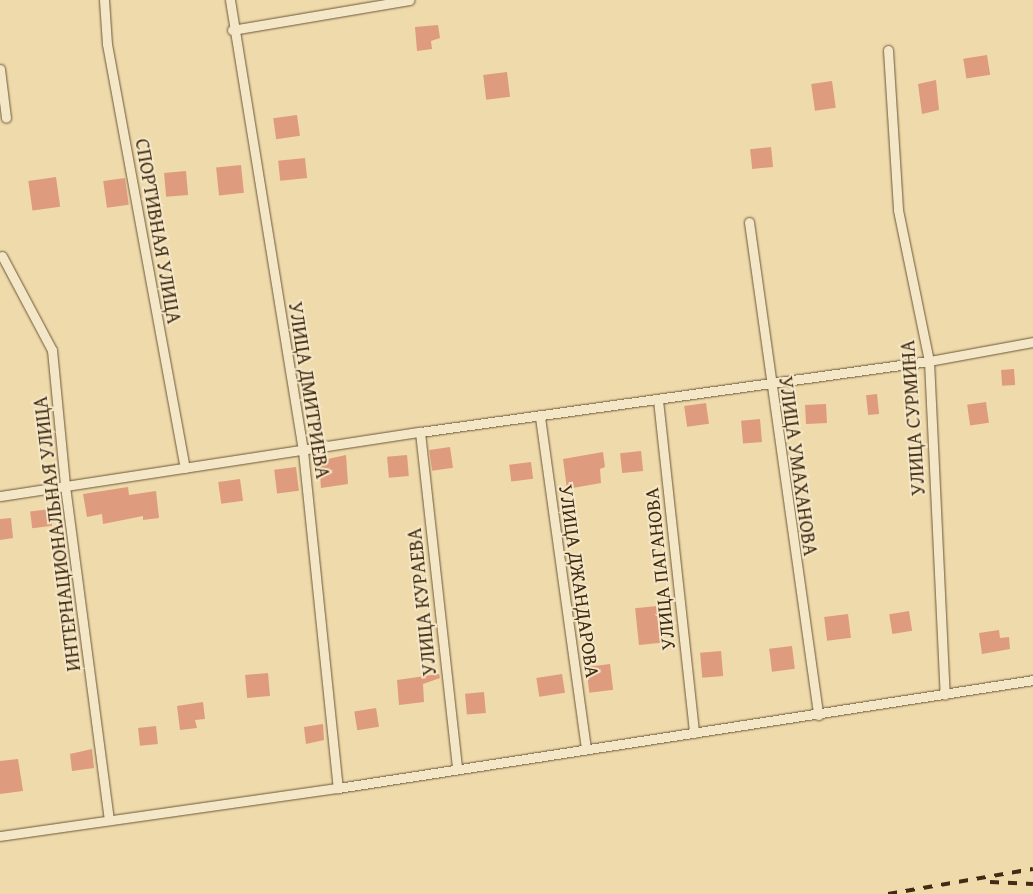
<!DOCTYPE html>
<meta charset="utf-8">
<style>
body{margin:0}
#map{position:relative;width:1033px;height:894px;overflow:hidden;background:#eedaab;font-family:"Gentium Book Plus",serif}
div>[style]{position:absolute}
.building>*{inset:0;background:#df9b7d;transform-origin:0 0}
.roads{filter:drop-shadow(0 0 1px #6d5738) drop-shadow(0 0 1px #6d5738)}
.minor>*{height:9px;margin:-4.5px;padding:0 4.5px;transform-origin:4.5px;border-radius:4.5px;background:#f4e7c8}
.rail>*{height:4px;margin-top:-2px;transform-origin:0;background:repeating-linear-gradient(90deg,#422b12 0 9px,transparent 0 18px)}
span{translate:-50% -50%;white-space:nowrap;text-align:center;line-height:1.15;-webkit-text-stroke:4px #f4e7c8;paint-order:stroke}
.street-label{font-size:20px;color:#422b12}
</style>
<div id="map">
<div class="building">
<div style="clip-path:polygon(438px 25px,440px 38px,431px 41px,432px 49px,417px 51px,415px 27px)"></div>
<div style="left:987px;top:55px;width:20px;height:24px;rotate:81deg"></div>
<div style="left:507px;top:72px;width:25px;height:24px;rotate:83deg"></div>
<div style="clip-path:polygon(936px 80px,939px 110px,922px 114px,918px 84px)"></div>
<div style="left:832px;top:81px;width:27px;height:21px;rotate:82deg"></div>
<div style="left:297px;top:115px;width:21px;height:24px;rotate:82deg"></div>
<div style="left:771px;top:147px;width:20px;height:21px;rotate:84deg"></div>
<div style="left:305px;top:158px;width:20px;height:27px;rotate:84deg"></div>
<div style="left:241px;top:165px;width:28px;height:25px;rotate:84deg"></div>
<div style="left:186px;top:171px;width:24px;height:22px;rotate:85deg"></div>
<div style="left:56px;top:177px;width:30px;height:28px;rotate:82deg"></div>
<div style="left:125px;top:178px;width:27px;height:22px;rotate:82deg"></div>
<div style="left:1014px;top:369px;width:16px;height:13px;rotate:86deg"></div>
<div style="left:877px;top:394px;width:20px;height:11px;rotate:84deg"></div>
<div style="left:986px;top:402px;width:21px;height:19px;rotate:82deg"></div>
<div style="left:706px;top:403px;width:21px;height:22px;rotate:82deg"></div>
<div style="left:826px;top:404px;width:19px;height:21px;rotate:87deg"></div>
<div style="left:760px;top:419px;width:23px;height:19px;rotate:85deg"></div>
<div style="left:450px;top:447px;width:21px;height:21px;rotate:82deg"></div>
<div style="left:641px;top:451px;width:20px;height:21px;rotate:84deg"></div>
<div style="clip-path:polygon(603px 452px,605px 467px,600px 469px,601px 483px,567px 489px,563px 459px)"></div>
<div style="clip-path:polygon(346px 455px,348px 484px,321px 488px,319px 461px)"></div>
<div style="left:407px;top:455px;width:21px;height:20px;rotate:85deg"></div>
<div style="left:531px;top:462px;width:17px;height:22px;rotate:83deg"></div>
<div style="left:296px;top:467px;width:24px;height:22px;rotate:83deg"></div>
<div style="left:240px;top:479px;width:22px;height:22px;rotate:82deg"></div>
<div style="clip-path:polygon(128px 487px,129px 495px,156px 491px,159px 518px,143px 520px,143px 516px,103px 524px,102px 514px,87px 517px,83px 494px)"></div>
<div style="left:50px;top:509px;width:17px;height:20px;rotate:83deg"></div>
<div style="clip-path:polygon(11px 518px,13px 538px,0 540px,0 519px)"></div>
<div style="left:657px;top:606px;width:37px;height:22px;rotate:84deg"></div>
<div style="left:909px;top:611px;width:20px;height:20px;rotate:81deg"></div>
<div style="left:848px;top:614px;width:24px;height:24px;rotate:83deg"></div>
<div style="clip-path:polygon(999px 630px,1000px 638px,1009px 637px,1010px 649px,982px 654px,979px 633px)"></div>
<div style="left:792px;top:646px;width:23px;height:23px;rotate:83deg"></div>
<div style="left:721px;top:651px;width:25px;height:21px;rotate:85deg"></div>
<div style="left:610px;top:664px;width:26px;height:24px;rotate:83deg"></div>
<div style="left:268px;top:673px;width:23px;height:23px;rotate:85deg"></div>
<div style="clip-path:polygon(439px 674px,440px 678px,423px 684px,424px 702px,399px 705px,397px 680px)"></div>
<div style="left:562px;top:674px;width:19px;height:26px;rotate:81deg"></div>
<div style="left:484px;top:692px;width:21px;height:19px;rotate:85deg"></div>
<div style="clip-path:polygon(203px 702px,205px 719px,195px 720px,197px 728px,180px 730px,177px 706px)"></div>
<div style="left:376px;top:708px;width:19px;height:22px;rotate:81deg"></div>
<div style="clip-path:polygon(323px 724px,324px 740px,306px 744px,304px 727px)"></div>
<div style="left:156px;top:726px;width:18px;height:18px;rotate:84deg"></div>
<div style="clip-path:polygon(92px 749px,94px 768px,72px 771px,70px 754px)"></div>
<div style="clip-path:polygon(18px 759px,23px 791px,0 794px,0 761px)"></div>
</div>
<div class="roads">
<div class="minor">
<div style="left:104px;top:0;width:44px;rotate:86.1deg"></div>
<div style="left:107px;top:44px;width:431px;rotate:79.6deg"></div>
<div style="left:230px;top:0;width:457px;rotate:80.8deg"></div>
<div style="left:303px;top:451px;width:339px;rotate:84.1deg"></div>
<div style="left:232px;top:30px;width:180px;rotate:-9.6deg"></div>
<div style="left:888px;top:50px;width:160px;rotate:86.4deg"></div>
<div style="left:898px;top:210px;width:154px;rotate:78.4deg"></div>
<div style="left:929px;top:361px;width:334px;rotate:87.3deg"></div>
<div style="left:0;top:69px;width:49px;rotate:83deg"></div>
<div style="left:749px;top:222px;width:498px;rotate:82deg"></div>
<div style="left:2px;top:256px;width:106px;rotate:62deg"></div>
<div style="left:52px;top:350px;width:137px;rotate:84.5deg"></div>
<div style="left:65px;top:486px;width:337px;rotate:82.5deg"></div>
<div style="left:658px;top:400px;width:335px;rotate:83.8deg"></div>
<div style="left:540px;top:417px;width:335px;rotate:82.1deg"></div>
<div style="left:420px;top:432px;width:339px;rotate:83.7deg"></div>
<div style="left:0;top:496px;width:425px;rotate:-8.7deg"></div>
<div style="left:420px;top:432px;width:514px;rotate:-7.94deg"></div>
<div style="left:929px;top:361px;width:106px;rotate:-10.4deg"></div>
<div style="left:0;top:836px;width:341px;rotate:-8.1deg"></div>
<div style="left:338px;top:788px;width:703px;rotate:-8.83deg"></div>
</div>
</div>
<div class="rail">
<div style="left:990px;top:882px;width:43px;rotate:2.7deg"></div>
<div style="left:888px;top:894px;width:147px;rotate:-9.8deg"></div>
</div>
<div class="street-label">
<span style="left:159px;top:231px;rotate:80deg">СПОРТИВНАЯ УЛИЦА</span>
<span style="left:310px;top:390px;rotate:81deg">УЛИЦА ДМИТРИЕВА</span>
<span style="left:912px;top:418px;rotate:-94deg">УЛИЦА СУРМИНА</span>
<span style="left:799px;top:466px;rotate:82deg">УЛИЦА УМАХАНОВА</span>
<span style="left:56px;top:534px;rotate:-97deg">ИНТЕРНАЦИОНАЛЬНАЯ УЛИЦА</span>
<span style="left:659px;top:569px;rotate:-96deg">УЛИЦА ПАГАНОВА</span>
<span style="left:580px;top:581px;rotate:82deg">УЛИЦА ДЖАНДАРОВА</span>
<span style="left:421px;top:602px;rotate:-96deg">УЛИЦА КУРАЕВА</span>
</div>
</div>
